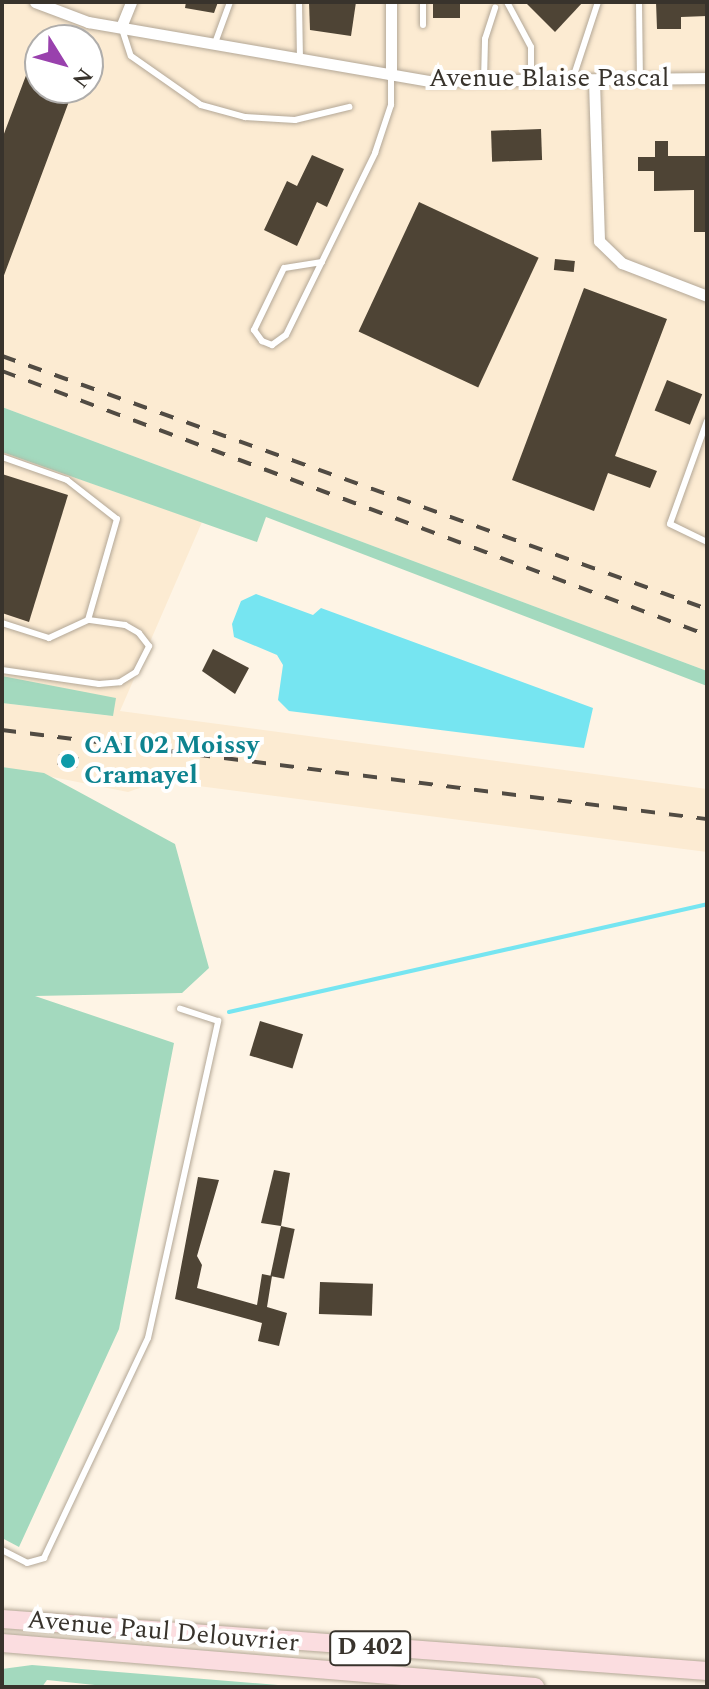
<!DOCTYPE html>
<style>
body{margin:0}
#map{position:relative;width:709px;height:1689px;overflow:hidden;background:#fef4e5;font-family:Spectral,serif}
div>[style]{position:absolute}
.built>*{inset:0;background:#fcebd2}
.green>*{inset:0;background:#a3d9be}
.water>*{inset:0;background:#76e5f1}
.stream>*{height:4px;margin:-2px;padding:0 2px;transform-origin:2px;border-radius:2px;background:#76e5f1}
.building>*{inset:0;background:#4e4435;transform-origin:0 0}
.roads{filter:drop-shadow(0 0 2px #b3a796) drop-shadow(0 0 2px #b3a796)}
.service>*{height:6px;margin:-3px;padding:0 3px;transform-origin:3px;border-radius:3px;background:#fff}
.minor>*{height:11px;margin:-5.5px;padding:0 5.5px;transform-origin:5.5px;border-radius:5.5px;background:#fff}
.primary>*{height:18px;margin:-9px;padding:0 9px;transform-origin:9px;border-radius:9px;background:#fbdde0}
.rail>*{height:4px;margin-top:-2px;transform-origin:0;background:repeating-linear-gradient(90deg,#514b43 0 14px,transparent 0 28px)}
.dots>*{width:22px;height:22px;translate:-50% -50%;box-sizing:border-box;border:4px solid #fff;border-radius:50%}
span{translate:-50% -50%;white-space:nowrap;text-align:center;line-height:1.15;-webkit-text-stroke:8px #fff;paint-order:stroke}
.shield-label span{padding:2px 6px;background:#fff;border:2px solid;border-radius:6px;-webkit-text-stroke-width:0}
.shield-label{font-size:24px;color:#38332c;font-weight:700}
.street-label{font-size:26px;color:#38332c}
.culture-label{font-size:26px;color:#0d838f;font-weight:700}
.left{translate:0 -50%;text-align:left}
.frame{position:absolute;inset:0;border:4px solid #38332c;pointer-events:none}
.north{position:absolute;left:24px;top:24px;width:80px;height:80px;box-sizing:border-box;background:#fff;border:2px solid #afadab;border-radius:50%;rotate:127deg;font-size:22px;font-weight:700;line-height:32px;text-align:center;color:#38332c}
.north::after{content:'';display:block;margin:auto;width:28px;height:36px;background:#9941ad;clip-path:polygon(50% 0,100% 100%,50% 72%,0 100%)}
</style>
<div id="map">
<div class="built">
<div style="clip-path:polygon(evenodd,2px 2px,707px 2px,707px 671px,2px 407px,2px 2px,40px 40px,88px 40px,88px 88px,40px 88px,40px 40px)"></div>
<div style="clip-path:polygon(2px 452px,202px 522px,120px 711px,707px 789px,707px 852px,160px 781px,128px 792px,2px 767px,2px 703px,112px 716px,2px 696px)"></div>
</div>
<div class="green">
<div style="clip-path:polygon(2px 407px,707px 671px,707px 686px,266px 517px,257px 542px,2px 452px)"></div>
<div style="clip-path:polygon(2px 676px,116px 698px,113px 716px,2px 703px)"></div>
<div style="clip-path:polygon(2px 767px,44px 773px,175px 844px,209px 968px,182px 993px,35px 996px,174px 1043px,119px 1329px,19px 1547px,2px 1538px)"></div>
<div style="clip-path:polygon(32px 1665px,302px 1687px,114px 1687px,47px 1680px,42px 1687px,2px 1687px,2px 1669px)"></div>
</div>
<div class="water">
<div style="clip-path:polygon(256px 594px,313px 615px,321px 608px,593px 708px,584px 748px,289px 711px,278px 700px,283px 665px,277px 655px,234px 637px,232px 624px,241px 601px)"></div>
</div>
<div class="stream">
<div style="left:229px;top:1012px;width:490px;rotate:-12.7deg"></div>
</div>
<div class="building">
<div style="clip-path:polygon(186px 2px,218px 2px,214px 13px,185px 8px)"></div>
<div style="clip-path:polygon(309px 2px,356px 2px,351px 36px,310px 30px)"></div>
<div style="left:433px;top:2px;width:27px;height:16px"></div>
<div style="clip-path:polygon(525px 2px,583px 2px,555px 32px)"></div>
<div style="clip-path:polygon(656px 2px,707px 2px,707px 16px,681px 17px,681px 29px,657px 29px)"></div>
<div style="clip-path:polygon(39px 41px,40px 88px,74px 88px,3px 278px,2px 139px)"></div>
<div style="left:541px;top:129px;width:31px;height:50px;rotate:88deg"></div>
<div style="clip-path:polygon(655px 141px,668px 141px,668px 156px,707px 156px,707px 232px,694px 232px,694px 190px,654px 191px,654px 171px,638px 171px,638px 157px,655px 157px)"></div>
<div style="clip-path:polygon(312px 155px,344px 169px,327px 207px,317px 202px,297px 246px,264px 230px,287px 181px,297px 186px)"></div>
<div style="left:419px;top:202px;width:132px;height:143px;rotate:25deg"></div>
<div style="left:555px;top:259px;width:20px;height:11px;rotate:6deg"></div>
<div style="clip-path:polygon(584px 288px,667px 319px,615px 456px,657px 471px,650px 488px,608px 473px,594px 511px,512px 480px)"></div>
<div style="left:667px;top:380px;width:38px;height:33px;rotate:22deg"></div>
<div style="clip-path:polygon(2px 474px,68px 495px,29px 622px,2px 613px)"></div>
<div style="clip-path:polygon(213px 649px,249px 668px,235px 694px,202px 671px)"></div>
<div style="left:59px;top:754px;width:20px;height:11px;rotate:9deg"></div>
<div style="left:260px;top:1021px;width:45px;height:36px;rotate:17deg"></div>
<div style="clip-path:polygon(274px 1170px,290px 1173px,281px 1226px,261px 1223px)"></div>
<div style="clip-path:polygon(198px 1177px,219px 1180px,197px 1256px,202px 1265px,197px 1288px,257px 1305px,262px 1274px,272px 1276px,267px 1307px,287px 1313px,279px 1346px,258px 1341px,262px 1323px,175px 1299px)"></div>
<div style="left:281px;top:1226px;width:14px;height:51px;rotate:12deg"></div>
<div style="left:320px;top:1282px;width:53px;height:32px;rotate:2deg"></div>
</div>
<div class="roads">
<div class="service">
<div style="left:299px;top:2px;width:55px;rotate:89deg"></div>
<div style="left:423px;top:2px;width:23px;rotate:90deg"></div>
<div style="left:507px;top:2px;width:51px;rotate:61.9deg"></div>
<div style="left:531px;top:47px;width:34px;rotate:90deg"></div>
<div style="left:639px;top:2px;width:78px;rotate:89.3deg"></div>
<div style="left:122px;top:29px;width:28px;rotate:72deg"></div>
<div style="left:131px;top:56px;width:85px;rotate:35deg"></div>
<div style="left:201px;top:105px;width:46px;rotate:15.3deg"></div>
<div style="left:245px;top:117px;width:50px;rotate:3.4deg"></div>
<div style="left:295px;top:120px;width:56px;rotate:-13.5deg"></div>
<div style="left:215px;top:43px;width:44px;rotate:-69.9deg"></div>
<div style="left:573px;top:78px;width:80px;rotate:-71.8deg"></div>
<div style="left:484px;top:81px;width:42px;rotate:-88.6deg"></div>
<div style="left:485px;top:39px;width:33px;rotate:-72deg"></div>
<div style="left:322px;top:262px;width:38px;rotate:171deg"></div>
<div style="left:284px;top:268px;width:69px;rotate:115.8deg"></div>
<div style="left:254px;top:330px;width:14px;rotate:54deg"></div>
<div style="left:262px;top:341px;width:11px;rotate:22deg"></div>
<div style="left:272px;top:345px;width:17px;rotate:-36deg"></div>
<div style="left:286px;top:335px;width:203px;rotate:-63.9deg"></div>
<div style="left:375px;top:153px;width:51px;rotate:-71.6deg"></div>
<div style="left:391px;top:105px;width:30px;rotate:-90deg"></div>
<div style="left:707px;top:421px;width:109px;rotate:109.8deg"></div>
<div style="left:670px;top:524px;width:41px;rotate:25.9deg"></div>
<div style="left:2px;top:457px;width:69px;rotate:19.5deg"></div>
<div style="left:67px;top:480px;width:63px;rotate:38deg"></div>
<div style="left:117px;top:519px;width:105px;rotate:106deg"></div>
<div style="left:88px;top:620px;width:43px;rotate:155.2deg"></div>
<div style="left:49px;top:638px;width:49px;rotate:-162.3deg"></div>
<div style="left:2px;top:670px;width:98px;rotate:8.2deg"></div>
<div style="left:99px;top:684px;width:21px;rotate:-5deg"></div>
<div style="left:120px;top:682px;width:19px;rotate:-32deg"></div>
<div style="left:136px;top:672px;width:29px;rotate:-63deg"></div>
<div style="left:149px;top:646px;width:16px;rotate:-128deg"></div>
<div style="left:139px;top:633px;width:16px;rotate:-150deg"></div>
<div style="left:125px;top:625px;width:37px;rotate:-172deg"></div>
<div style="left:2px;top:1550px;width:28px;rotate:27deg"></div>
<div style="left:27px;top:1563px;width:18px;rotate:-16deg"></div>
<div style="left:44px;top:1558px;width:243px;rotate:-64.7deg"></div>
<div style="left:148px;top:1338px;width:325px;rotate:-77.5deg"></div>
<div style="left:218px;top:1021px;width:40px;rotate:-162deg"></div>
</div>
<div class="minor">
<div style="left:35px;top:2px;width:57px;rotate:20.7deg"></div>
<div style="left:88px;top:22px;width:347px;rotate:9.8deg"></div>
<div style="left:430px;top:81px;width:277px;rotate:-0.6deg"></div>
<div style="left:121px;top:27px;width:27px;rotate:-68deg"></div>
<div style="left:391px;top:75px;width:73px;rotate:-90deg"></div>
<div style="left:594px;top:81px;width:160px;rotate:88.2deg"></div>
<div style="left:599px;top:241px;width:32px;rotate:44deg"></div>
<div style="left:622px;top:263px;width:91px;rotate:21.2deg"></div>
</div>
<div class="primary">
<div style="left:2px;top:1619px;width:707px;rotate:4.22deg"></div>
<div style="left:2px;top:1643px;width:535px;rotate:4.72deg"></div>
</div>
</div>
<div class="rail">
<div style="left:2px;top:356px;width:749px;rotate:19.74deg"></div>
<div style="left:2px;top:371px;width:753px;rotate:20.53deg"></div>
<div style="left:2px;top:730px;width:711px;rotate:7.2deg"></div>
</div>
<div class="dots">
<div style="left:68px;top:761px;background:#0f9aa8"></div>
</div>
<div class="shield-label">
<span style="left:370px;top:1648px">D 402</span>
</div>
<div class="street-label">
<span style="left:549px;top:79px">Avenue Blaise Pascal</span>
<span style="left:163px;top:1632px;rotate:5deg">Avenue Paul Delouvrier</span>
</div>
<div class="culture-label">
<span class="left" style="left:84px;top:761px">CAI 02 Moissy<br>Cramayel</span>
</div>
<div class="frame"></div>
<div class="north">N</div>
</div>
